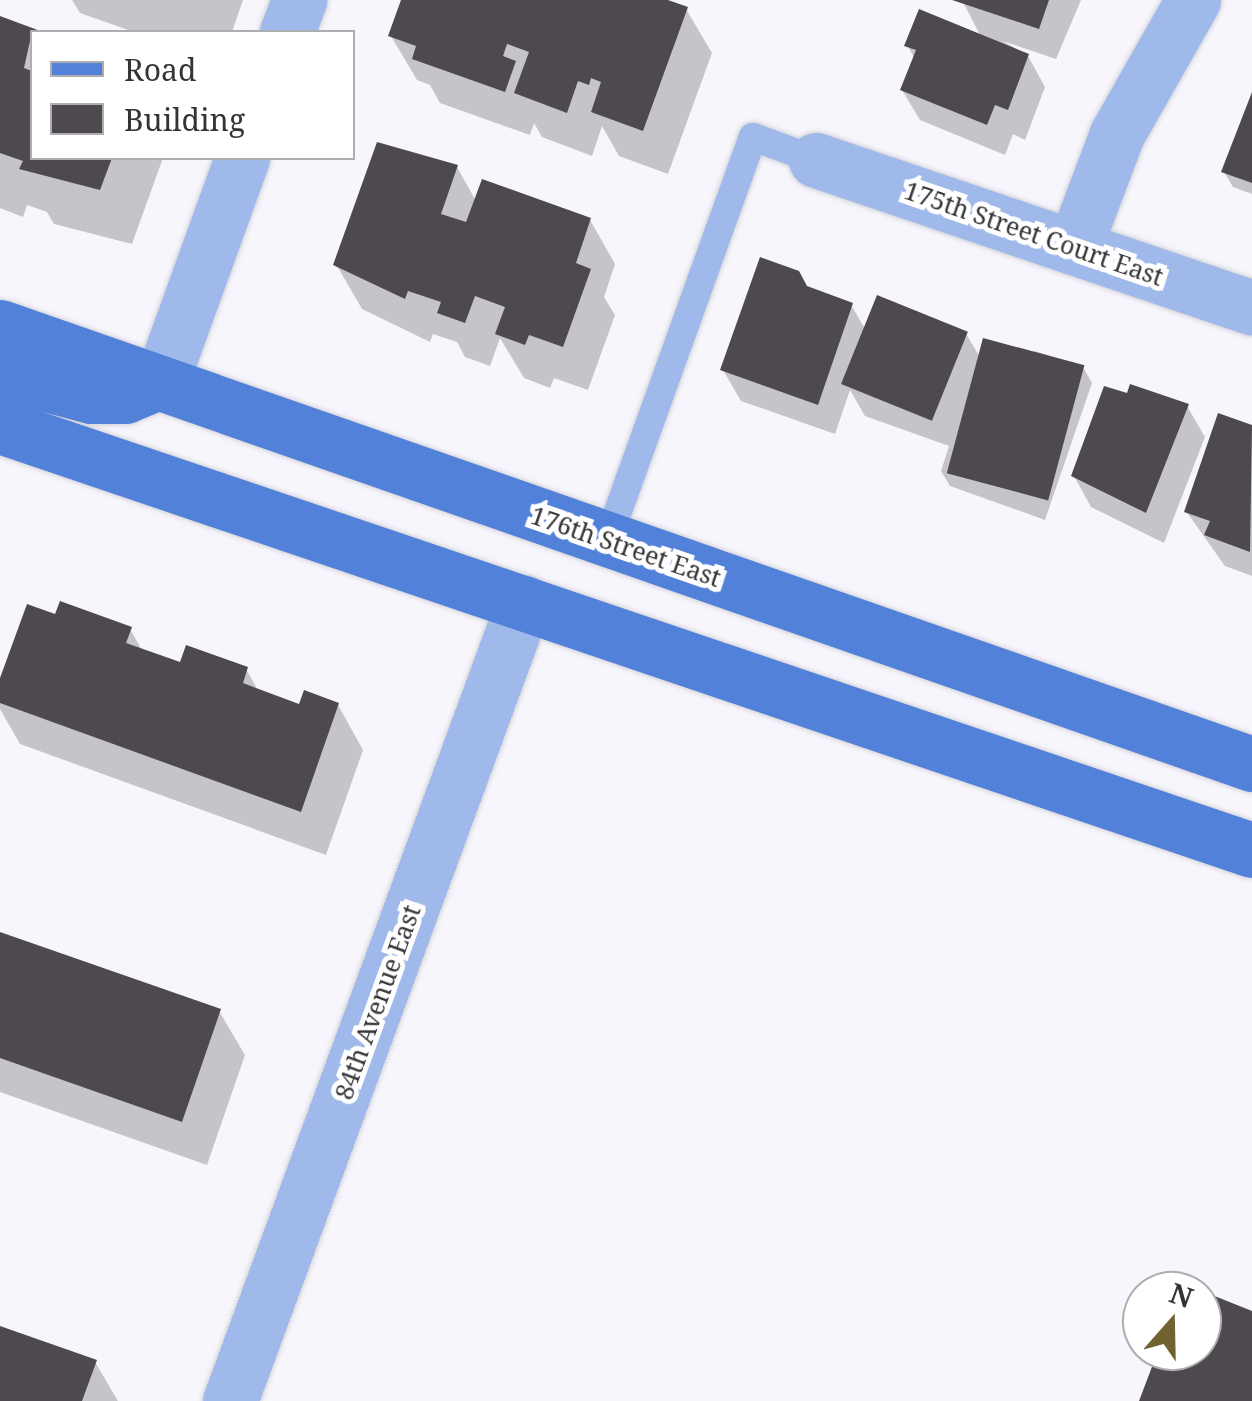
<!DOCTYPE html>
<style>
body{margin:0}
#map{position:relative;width:1252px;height:1401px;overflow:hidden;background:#f7f6fd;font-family:"Noto Serif",serif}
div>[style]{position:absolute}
.shadow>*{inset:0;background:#0003}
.building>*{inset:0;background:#4e494e;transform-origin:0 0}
.roads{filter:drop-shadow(0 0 2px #d4d3d9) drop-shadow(0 0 2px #d4d3d9)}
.lane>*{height:28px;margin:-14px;padding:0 14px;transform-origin:14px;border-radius:14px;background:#9eb9ea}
.street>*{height:55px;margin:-27.5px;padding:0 27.5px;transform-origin:27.5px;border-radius:27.5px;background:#9eb9ea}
.primary>*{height:55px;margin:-27.5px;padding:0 27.5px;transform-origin:27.5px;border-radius:27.5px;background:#5281da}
span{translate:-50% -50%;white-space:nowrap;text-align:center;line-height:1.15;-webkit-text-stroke:10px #fff;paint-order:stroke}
.street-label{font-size:25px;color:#343336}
.legend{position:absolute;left:30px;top:30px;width:325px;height:130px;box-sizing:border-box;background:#fff;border:2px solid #aeadaf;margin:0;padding:12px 18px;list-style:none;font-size:30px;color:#343336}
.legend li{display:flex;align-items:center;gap:20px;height:50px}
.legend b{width:50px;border:2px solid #aeadaf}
.north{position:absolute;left:1122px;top:1271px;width:100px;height:100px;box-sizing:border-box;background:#fff;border:2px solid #aeadaf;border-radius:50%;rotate:20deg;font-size:28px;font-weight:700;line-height:40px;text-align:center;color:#343336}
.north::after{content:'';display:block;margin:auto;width:35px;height:45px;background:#71622f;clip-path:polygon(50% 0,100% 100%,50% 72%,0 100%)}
</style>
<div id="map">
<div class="shadow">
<div style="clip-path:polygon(72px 0,243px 0,232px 32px,134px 32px,80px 13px)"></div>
<div style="clip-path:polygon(404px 0,657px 0,686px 9px,712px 53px,668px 174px,619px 156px,602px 126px,592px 156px,542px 137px,534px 123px,530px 135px,440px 103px,430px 85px,417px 80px,391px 36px)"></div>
<div style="clip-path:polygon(962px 0,1081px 0,1056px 59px,1003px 41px,1028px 56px,1045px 87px,1025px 140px,1013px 134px,1005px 155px,920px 120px,902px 90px,915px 59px,907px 45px,981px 37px)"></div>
<div style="clip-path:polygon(0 19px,37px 32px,32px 158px,163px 158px,132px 244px,54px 224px,47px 212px,27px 205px,23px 217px,0 208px)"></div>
<div style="clip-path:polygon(1252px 98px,1252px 194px,1233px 187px,1224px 172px)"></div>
<div style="clip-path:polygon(457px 167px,476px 201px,590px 220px,615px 264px,604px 297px,615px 315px,588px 390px,554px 378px,550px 388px,524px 378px,500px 338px,490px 366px,465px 357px,457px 342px,433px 334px,430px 342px,362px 309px,336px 264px)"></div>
<div style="clip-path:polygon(806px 288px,851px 305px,867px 332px,966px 334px,980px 357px,1032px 357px,1035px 351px,1083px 367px,1092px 383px,1045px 520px,950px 486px,941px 471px,949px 446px,865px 416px,850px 390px,835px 434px,741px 401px,723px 370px)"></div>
<div style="clip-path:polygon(1187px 406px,1205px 437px,1164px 543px,1091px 507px,1074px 476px)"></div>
<div style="clip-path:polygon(1220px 416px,1252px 427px,1252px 576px,1225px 566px,1186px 511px)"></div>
<div style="clip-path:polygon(57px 617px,130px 629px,143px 652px,181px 665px,246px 669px,259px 692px,301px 707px,338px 705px,363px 750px,326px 855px,20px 744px,0 709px,0 686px)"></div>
<div style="clip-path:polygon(0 934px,219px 1011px,245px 1055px,207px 1165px,0 1092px)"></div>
<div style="clip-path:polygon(0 1329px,95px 1362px,118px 1401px,0 1401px)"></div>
</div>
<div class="building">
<div style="clip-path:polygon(401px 0,668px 0,688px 7px,643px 131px,591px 112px,601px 82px,591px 78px,589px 85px,578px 81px,567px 113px,514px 93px,529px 52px,507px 44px,503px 56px,516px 61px,505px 92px,412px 59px,416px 46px,388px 36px)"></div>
<div style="clip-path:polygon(952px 0,1049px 0,1039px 29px)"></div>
<div style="clip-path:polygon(919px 9px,1029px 54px,1008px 110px,995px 105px,987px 125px,900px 90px,916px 50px,904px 46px)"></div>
<div style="clip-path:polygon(0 16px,43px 32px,32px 32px,24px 68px,32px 71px,32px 158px,112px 158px,100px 190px,19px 169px,23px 161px,0 153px)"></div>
<div style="clip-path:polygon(1252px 92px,1252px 183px,1221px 172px)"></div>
<div style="clip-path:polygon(377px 142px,458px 165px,441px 214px,466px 222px,482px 179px,591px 218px,576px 263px,591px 269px,563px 347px,529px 335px,525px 345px,495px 334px,505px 307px,475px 296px,465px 323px,437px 313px,441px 302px,408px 291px,405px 299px,333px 265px)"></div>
<div style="clip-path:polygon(760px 257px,799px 271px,807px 286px,853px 303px,818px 405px,720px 370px)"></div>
<div style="left:877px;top:295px;width:98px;height:96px;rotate:22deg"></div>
<div style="left:983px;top:338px;width:105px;height:140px;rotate:15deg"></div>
<div style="clip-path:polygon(1130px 384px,1189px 404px,1146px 513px,1071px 476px,1104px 386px,1127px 393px)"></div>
<div style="clip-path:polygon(1218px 413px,1252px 425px,1250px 552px,1204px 535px,1210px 521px,1184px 512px)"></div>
<div style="clip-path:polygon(60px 601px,132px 627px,126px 643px,180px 662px,186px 645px,248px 667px,243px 683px,299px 704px,304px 690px,339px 703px,301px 812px,0 703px,0 678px,27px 604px,55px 614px)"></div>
<div style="clip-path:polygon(0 932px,221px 1009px,182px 1122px,0 1058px)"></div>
<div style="clip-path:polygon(1202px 1291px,1252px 1311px,1252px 1401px,1139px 1401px,1158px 1351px,1202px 1351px)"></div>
<div style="clip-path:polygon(0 1326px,97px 1360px,82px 1401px,0 1401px)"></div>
</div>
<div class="roads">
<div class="lane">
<div style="left:608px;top:539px;width:427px;rotate:-70.2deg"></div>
<div style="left:753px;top:137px;width:67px;rotate:20.1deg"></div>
</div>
<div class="street">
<div style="left:287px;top:32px;width:34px;rotate:-69deg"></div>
<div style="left:816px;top:160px;width:460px;rotate:18.7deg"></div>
<div style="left:1075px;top:245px;width:119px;rotate:-69.3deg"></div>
<div style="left:1117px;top:134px;width:154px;rotate:-60.4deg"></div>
<div style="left:161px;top:382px;width:238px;rotate:-70.1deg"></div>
<div style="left:230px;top:1401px;width:851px;rotate:-69.8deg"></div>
</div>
<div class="primary">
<div style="left:0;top:327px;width:1326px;rotate:19.24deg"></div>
<div style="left:0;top:372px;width:94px;rotate:14.8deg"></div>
<div style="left:91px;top:396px;width:34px"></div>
<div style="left:125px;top:396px;width:26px;rotate:-23deg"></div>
<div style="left:0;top:426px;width:1322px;rotate:18.71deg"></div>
</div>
</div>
<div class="street-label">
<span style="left:1034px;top:233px;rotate:19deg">175th Street Court East</span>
<span style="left:626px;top:546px;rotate:19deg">176th Street East</span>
<span style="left:377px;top:1002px;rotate:-70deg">84th Avenue East</span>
</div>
<ul class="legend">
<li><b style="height:12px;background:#5281da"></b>Road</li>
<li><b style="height:28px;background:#4e494e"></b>Building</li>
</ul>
<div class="north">N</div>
</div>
